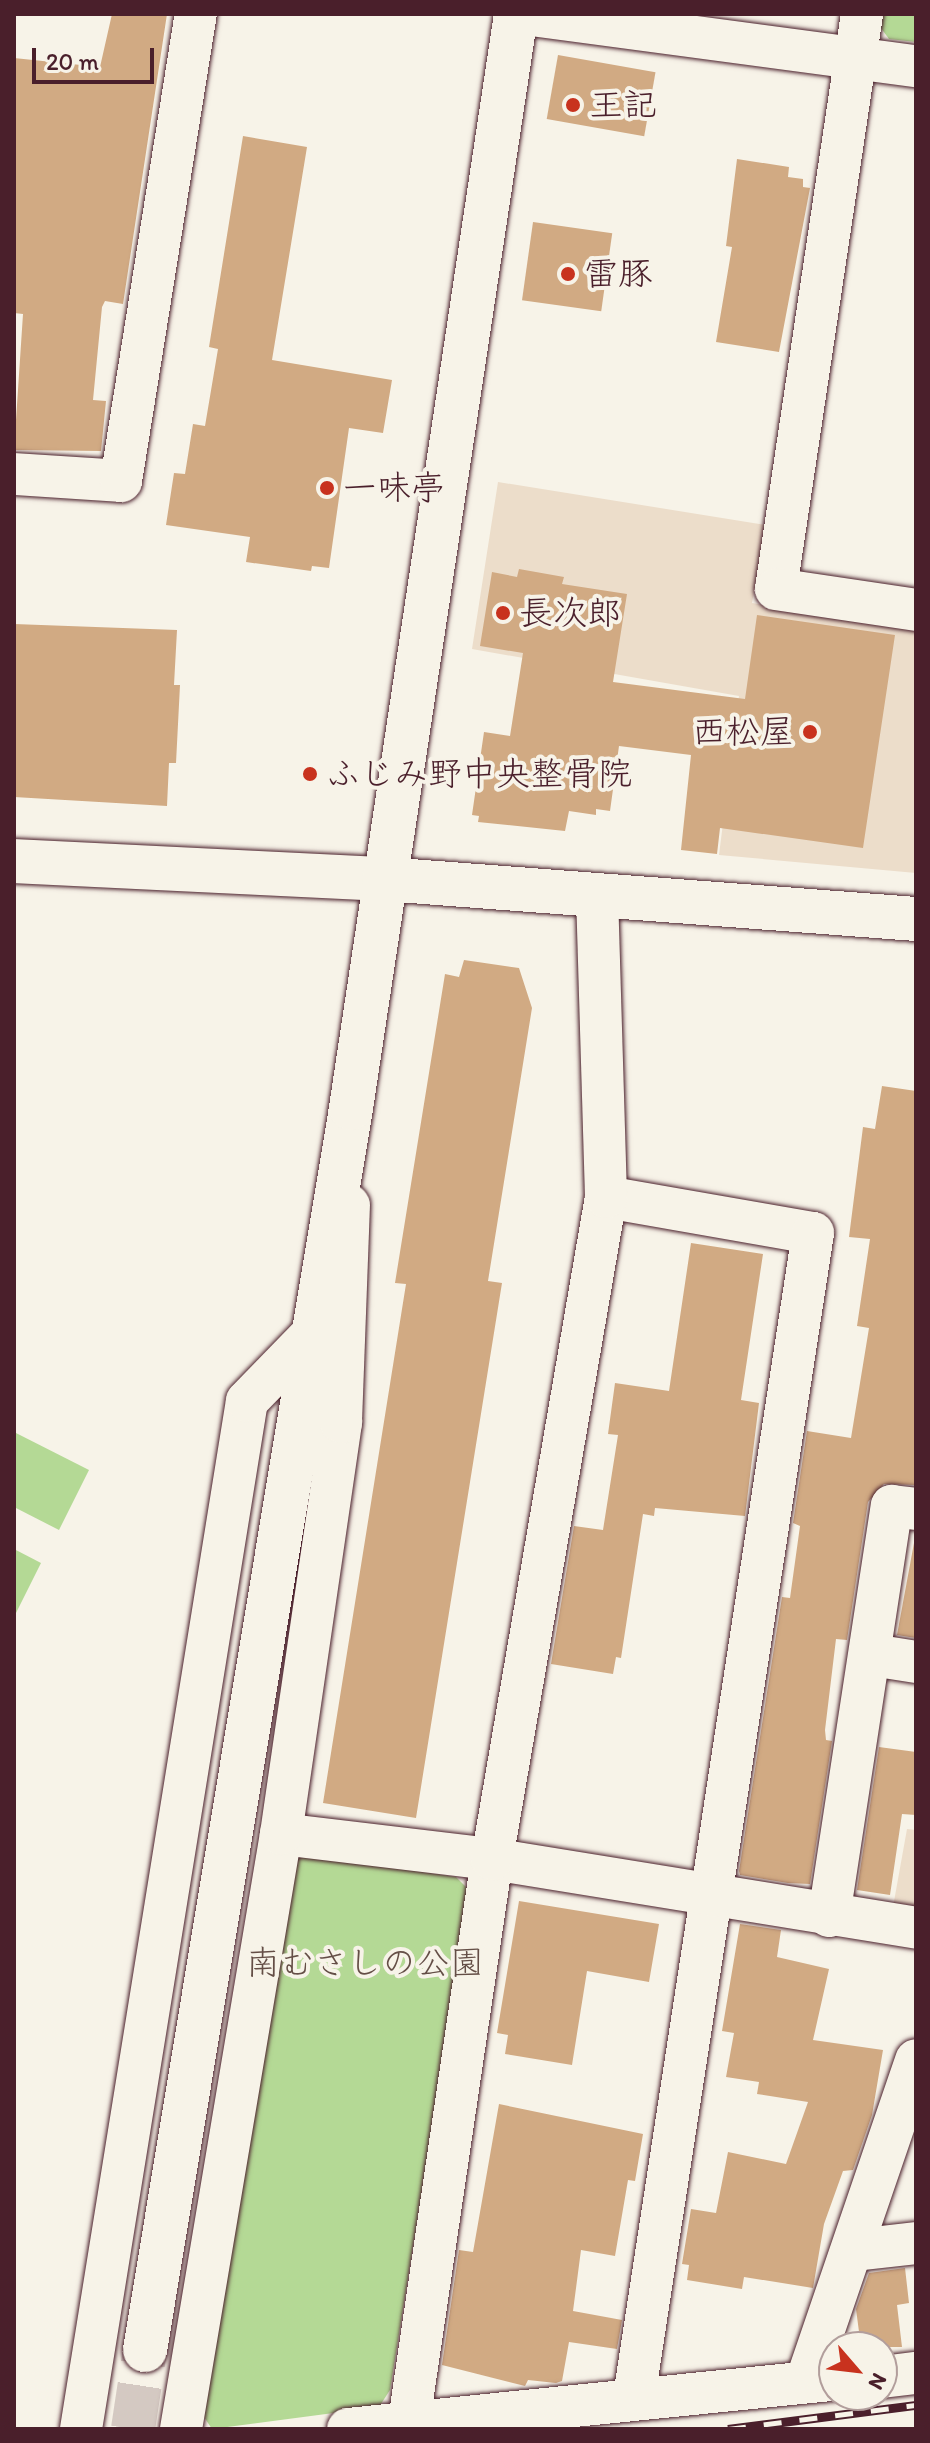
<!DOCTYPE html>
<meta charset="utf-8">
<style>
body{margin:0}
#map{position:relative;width:930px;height:2443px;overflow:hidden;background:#f7f3e8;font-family:Itim,"Klee One",sans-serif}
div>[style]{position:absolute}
.built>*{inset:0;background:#ecddca}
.green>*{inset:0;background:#b4d995}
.building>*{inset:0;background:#d1aa83;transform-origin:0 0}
.tertiary-tunnel>*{height:44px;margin-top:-22px;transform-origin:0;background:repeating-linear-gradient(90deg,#d4c9c2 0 44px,transparent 0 66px)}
.roads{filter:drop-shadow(0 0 2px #4a1f2b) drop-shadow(0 0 2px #4a1f2b)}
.minor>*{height:42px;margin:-21px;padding:0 21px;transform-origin:21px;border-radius:21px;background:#f7f3e8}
.tertiary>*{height:44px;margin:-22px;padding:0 22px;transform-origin:22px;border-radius:22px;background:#f7f3e8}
.rail>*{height:9px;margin-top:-4.5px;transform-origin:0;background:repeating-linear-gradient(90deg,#f7f3e8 0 18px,#4a1f2b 0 36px);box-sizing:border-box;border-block:2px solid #4a1f2b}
.dots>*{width:22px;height:22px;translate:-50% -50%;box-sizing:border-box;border:4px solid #f7f3e8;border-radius:50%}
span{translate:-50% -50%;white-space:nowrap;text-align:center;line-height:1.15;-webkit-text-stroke:8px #f7f3e8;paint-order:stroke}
.poi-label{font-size:34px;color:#4a1f2b}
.left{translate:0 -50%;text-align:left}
.right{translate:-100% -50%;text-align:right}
.park-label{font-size:34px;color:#644e46}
.frame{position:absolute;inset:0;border:16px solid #4a1f2b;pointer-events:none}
.north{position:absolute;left:818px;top:2331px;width:80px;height:80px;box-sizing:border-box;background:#f7f3e8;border:2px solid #b29e9c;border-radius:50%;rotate:118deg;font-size:22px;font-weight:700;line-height:32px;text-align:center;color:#4a1f2b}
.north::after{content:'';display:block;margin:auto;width:28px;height:36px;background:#c8321e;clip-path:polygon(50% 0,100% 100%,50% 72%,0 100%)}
.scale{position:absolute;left:32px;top:48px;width:122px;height:36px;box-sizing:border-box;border:4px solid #4a1f2b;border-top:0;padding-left:10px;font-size:24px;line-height:28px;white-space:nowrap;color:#4a1f2b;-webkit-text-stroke:6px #f7f3e8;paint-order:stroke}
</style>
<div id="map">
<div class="built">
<div style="clip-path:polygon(498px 482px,766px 525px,752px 603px,916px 629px,916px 873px,719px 855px,739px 696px,472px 649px)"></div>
<div style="clip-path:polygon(907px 1829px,916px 1830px,916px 1912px,893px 1907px)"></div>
</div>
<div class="green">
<div style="clip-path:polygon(880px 14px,916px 14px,916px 42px,889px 39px,878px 24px)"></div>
<div style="clip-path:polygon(14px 1432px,89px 1470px,59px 1530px,14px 1507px)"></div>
<div style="clip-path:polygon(14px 1549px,41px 1563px,14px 1617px)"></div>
<div style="clip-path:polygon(301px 1853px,456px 1877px,470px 1891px,390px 2390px,379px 2407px,212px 2429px,202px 2414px,288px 1863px)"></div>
</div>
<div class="building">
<div style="clip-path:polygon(112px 14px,167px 14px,123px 304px,105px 301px,102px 307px,93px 400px,106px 401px,101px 451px,14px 450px,23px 314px,14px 313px,14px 58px,100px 67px)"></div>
<div style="left:558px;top:55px;width:99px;height:65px;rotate:10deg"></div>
<div style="clip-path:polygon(243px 136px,307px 147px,272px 360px,392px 380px,383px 433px,349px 428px,329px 568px,312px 566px,311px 571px,246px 562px,250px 537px,166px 525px,174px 473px,185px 474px,193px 424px,205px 426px,218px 349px,209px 347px)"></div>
<div style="clip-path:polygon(737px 159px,789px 167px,788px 177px,803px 179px,803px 187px,810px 188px,779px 352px,716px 342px,732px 247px,726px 246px)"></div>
<div style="left:533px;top:222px;width:80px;height:79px;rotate:8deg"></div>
<div style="clip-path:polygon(519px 569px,564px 577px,562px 584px,627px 594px,613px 682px,745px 699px,757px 615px,895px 635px,863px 848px,720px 828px,717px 854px,681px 850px,691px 755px,619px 746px,610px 811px,596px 809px,596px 815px,569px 811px,565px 831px,478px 822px,479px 816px,472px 815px,484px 732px,510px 736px,523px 653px,480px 646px,492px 572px,517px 577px)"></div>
<div style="clip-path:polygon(14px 624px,177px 630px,174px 685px,180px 685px,176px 763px,169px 763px,167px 806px,14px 797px)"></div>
<div style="clip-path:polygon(464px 960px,519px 968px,532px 1008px,488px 1281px,502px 1283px,416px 1818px,323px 1803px,406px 1284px,395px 1283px,445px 974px,459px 977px)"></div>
<div style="clip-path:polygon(882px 1086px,916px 1091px,916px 1485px,884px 1484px,868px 1502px,847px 1640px,836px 1639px,825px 1730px,826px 1740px,832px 1741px,810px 1884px,788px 1883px,740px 1875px,739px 1871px,782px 1597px,790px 1598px,800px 1526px,793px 1523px,807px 1431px,851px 1438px,869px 1328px,857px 1326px,870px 1239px,849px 1237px,863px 1127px,875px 1129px)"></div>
<div style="clip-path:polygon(691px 1243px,763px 1254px,741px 1400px,759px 1403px,745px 1516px,655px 1508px,654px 1516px,643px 1514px,621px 1658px,616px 1657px,613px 1674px,551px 1664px,574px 1526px,603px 1530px,618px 1435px,608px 1434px,615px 1383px,669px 1391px)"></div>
<div style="clip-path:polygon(916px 1532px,916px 1638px,897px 1635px)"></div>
<div style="clip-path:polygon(879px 1747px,916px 1752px,916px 1815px,902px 1814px,890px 1895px,857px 1890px)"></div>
<div style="clip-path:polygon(519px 1901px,659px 1924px,649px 1982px,587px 1971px,572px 2065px,505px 2054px,508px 2035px,497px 2033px)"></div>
<div style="clip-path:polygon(740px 1924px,781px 1930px,777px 1957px,829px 1969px,813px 2040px,883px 2050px,872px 2115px,853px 2170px,843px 2171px,824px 2224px,813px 2288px,744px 2277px,742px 2289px,687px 2280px,689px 2265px,682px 2264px,691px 2209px,716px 2213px,728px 2152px,786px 2164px,808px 2102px,757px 2094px,759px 2082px,726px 2077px,734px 2033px,722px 2031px)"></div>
<div style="clip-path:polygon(499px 2104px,643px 2134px,635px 2181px,628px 2180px,615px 2256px,581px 2250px,573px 2311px,622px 2320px,617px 2349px,569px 2342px,562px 2381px,556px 2383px,528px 2380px,525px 2386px,442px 2365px,459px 2250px,473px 2252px)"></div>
<div style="clip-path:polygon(905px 2268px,909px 2303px,897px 2305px,902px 2347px,861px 2347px,856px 2309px,869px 2273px)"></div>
</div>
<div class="tertiary-tunnel">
<div style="left:133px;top:2429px;width:80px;rotate:-81.4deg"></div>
</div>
<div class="roads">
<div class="minor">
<div style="left:524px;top:14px;width:395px;rotate:7.6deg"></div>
<div style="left:862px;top:14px;width:581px;rotate:98.51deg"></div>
<div style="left:776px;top:589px;width:142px;rotate:8.5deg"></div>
<div style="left:14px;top:474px;width:107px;rotate:3.7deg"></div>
<div style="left:121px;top:481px;width:473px;rotate:-80.9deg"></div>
<div style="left:606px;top:1197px;width:210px;rotate:9.9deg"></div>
<div style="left:813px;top:1233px;width:1178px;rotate:98.74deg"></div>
<div style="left:872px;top:1655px;width:45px;rotate:9deg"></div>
<div style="left:281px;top:1834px;width:212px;rotate:6.8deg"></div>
<div style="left:492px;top:1859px;width:430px;rotate:9.2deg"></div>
<div style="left:829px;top:1916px;width:415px;rotate:-81.3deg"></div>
<div style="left:892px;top:1506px;width:24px;rotate:7deg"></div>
<div style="left:855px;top:2250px;width:61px;rotate:-6.5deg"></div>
<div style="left:882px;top:2377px;width:34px;rotate:-7deg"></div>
<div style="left:807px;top:2379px;width:337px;rotate:-71.1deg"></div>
<div style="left:409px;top:2421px;width:568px;rotate:-81.6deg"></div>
<div style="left:492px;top:1859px;width:672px;rotate:-80.23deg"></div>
<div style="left:606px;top:1197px;width:300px;rotate:-91.7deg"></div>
<div style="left:81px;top:2429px;width:1041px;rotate:-80.83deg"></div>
<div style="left:247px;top:1401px;width:96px;rotate:-45.8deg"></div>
<div style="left:181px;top:2429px;width:603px;rotate:-80.46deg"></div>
<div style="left:281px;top:1834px;width:416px;rotate:-81.7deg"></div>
<div style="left:341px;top:1422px;width:217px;rotate:-87.9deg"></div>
<div style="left:348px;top:2429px;width:488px;rotate:-5.8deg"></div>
</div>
<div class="tertiary">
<div style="left:14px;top:861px;width:370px;rotate:2.8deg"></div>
<div style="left:384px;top:879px;width:534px;rotate:4.3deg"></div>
<div style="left:145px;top:2350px;width:1259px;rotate:-80.58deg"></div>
<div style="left:351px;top:1108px;width:1106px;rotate:-81.42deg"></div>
</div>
</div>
<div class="rail">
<div style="left:728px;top:2429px;width:190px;rotate:-7.3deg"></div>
</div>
<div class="dots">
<div style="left:573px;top:105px;background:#c8321e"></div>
<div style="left:568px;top:274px;background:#c8321e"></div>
<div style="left:327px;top:488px;background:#c8321e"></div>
<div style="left:503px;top:613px;background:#c8321e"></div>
<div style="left:810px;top:732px;background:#c8321e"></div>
<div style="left:310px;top:774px;background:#c8321e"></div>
</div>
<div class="poi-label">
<span class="left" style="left:589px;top:105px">王記</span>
<span class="left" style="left:584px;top:274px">雷豚</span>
<span class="left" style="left:343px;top:488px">一味亭</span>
<span class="left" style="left:519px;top:613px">長次郎</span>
<span class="right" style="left:794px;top:732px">西松屋</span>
<span class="left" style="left:326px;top:774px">ふじみ野中央整骨院</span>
</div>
<div class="park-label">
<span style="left:365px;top:1963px">南むさしの公園</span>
</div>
<div class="frame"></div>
<div class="north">N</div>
<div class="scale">20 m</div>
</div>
